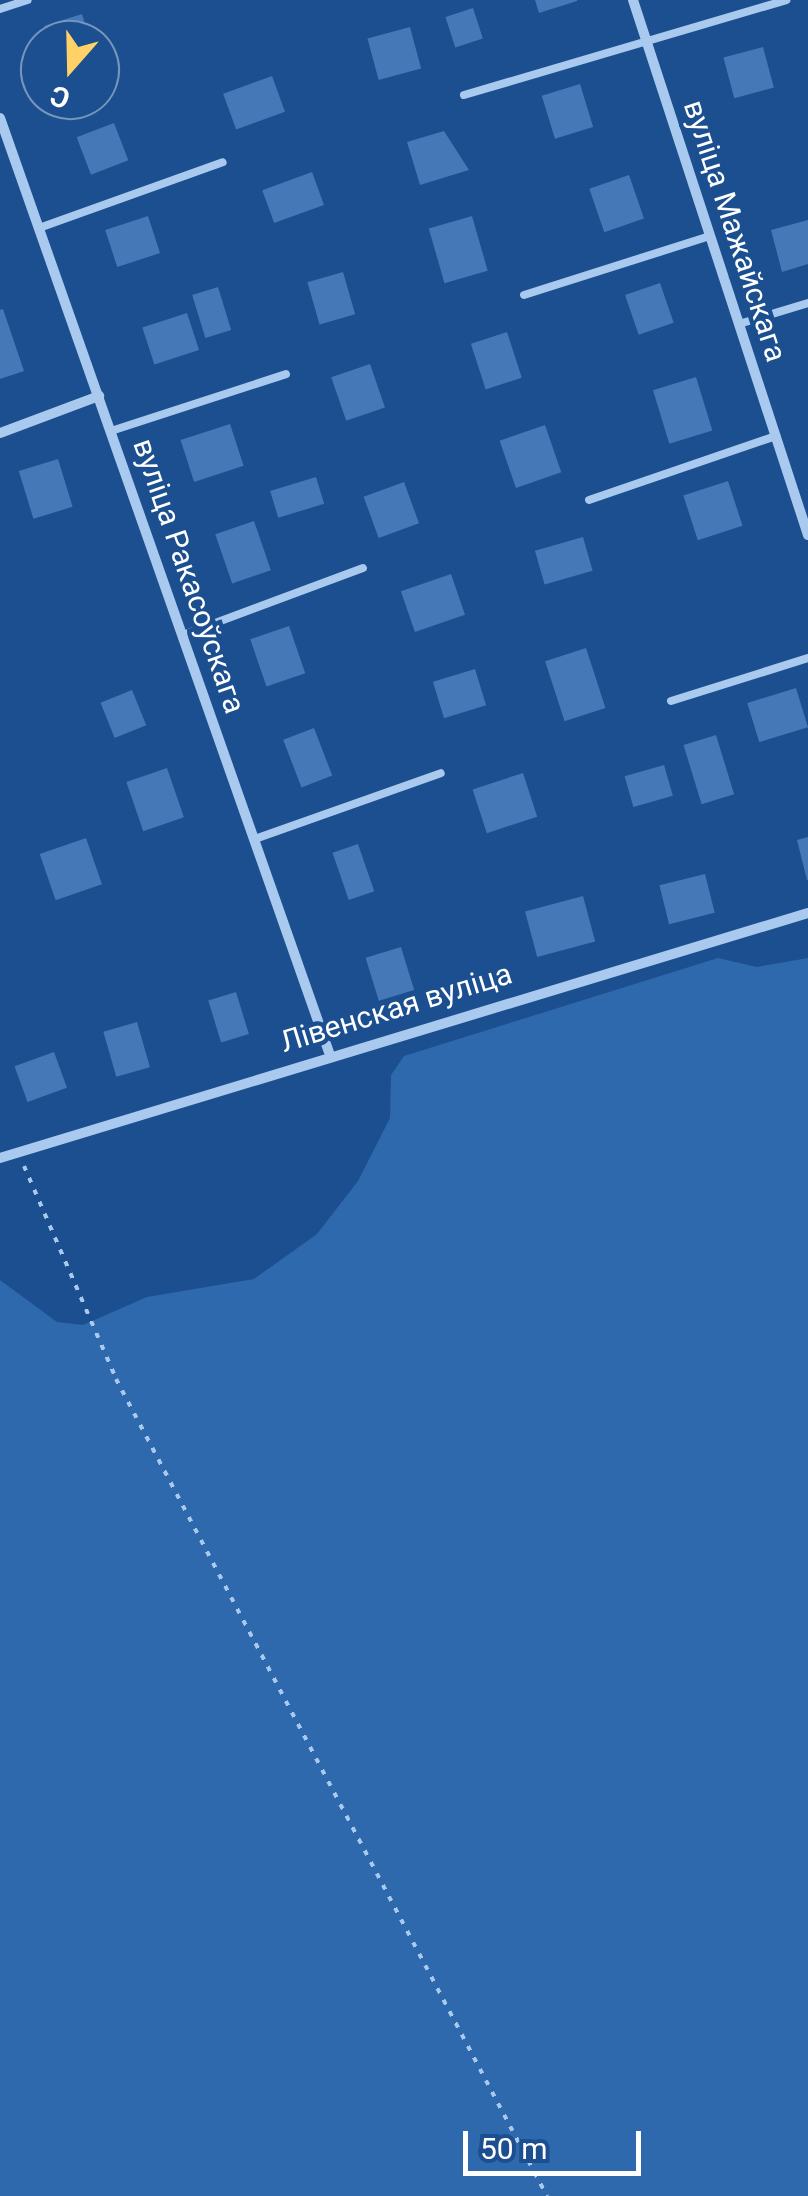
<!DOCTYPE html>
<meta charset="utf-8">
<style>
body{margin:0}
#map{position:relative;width:808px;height:2196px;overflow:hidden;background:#1b4f8f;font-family:Roboto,sans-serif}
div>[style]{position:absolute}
.green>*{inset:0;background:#2e69ad}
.building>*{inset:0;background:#4478b7;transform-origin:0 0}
.path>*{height:4px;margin-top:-2px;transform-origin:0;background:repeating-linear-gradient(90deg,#a9c9ee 0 5px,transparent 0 13px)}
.service>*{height:8px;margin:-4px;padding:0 4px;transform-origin:4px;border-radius:4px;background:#a9c9ee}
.minor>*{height:10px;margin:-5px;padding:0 5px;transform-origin:5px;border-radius:5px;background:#a9c9ee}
span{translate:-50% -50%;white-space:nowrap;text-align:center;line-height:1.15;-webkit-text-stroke:9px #1b4f8f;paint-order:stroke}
.street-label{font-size:30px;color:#fff}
.north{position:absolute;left:20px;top:20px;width:100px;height:100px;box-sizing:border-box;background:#1b4f8f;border:2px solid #7695bc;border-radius:50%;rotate:200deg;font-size:28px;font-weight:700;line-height:40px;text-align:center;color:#fff}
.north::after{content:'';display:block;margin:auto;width:35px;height:45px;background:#ffd166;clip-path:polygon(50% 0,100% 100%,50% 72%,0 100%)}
.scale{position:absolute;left:463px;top:2131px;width:178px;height:45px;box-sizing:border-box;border:5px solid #fff;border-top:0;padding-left:12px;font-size:30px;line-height:35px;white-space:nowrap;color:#fff;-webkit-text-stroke:8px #1b4f8f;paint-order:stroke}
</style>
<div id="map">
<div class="green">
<div style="clip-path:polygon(718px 958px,757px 967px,808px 958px,808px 2196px,0 2196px,0 1280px,57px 1322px,83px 1325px,147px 1297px,254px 1279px,317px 1234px,358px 1181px,390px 1118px,391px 1075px,404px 1056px)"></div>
</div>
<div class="building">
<div style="clip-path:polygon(535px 0,577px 0,577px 1px,539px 13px)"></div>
<div style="left:473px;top:8px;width:32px;height:29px;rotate:72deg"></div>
<div style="clip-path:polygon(82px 14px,90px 40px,48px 40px,44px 26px)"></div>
<div style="left:410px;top:27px;width:43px;height:44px;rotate:75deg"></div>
<div style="left:763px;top:47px;width:42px;height:41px;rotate:75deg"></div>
<div style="left:272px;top:76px;width:38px;height:52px;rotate:70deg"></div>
<div style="left:580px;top:84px;width:45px;height:40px;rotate:73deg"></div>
<div style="left:114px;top:123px;width:40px;height:40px;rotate:69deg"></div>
<div style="clip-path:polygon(444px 131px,469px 170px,420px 185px,407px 142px)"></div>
<div style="left:312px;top:172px;width:35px;height:53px;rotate:70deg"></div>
<div style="left:629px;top:175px;width:46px;height:42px;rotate:71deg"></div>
<div style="left:148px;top:216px;width:39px;height:45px;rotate:72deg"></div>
<div style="left:472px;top:216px;width:57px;height:45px;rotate:74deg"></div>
<div style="clip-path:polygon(808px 220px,808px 264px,782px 272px,771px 230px)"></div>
<div style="left:343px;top:272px;width:44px;height:37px;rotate:74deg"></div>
<div style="left:660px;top:283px;width:42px;height:37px;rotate:71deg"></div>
<div style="left:218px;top:287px;width:45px;height:27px;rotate:73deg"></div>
<div style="clip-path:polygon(3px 309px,24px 371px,0 379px,0 310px)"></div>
<div style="left:187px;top:313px;width:39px;height:47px;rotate:72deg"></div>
<div style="left:507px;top:332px;width:48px;height:38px;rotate:72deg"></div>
<div style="left:370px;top:364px;width:46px;height:41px;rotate:71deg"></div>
<div style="left:696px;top:377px;width:56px;height:45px;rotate:73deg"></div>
<div style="left:230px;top:424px;width:44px;height:52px;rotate:72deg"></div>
<div style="left:545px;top:425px;width:50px;height:48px;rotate:71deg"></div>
<div style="left:58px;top:459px;width:50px;height:41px;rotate:73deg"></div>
<div style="left:316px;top:477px;width:28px;height:48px;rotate:73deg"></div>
<div style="left:728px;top:481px;width:47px;height:47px;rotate:72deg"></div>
<div style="left:404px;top:482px;width:44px;height:43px;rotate:70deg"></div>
<div style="left:254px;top:521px;width:52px;height:41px;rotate:71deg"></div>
<div style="left:583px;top:537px;width:35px;height:50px;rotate:74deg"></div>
<div style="left:451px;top:574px;width:43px;height:53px;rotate:71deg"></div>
<div style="left:289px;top:626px;width:50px;height:41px;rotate:71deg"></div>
<div style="left:586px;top:648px;width:63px;height:43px;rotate:72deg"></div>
<div style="left:475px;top:669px;width:38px;height:44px;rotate:73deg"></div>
<div style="left:796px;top:688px;width:41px;height:51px;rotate:73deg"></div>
<div style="left:132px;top:690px;width:38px;height:34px;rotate:68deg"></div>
<div style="left:314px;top:728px;width:51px;height:33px;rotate:69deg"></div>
<div style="left:716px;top:735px;width:62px;height:34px;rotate:73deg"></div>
<div style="left:664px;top:765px;width:32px;height:41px;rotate:74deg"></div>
<div style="left:167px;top:768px;width:52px;height:43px;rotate:71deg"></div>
<div style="left:523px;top:773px;width:46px;height:53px;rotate:72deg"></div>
<div style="clip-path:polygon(808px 837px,808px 880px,807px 880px,797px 840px)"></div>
<div style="left:86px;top:838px;width:49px;height:49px;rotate:71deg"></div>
<div style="left:358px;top:844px;width:50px;height:27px;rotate:71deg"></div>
<div style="left:705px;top:874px;width:40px;height:47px;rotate:76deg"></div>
<div style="left:583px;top:896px;width:47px;height:60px;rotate:75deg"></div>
<div style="left:401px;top:947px;width:45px;height:37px;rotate:73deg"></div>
<div style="left:236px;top:992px;width:44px;height:29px;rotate:73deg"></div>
<div style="left:137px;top:1022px;width:47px;height:35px;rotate:74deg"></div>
<div style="left:54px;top:1052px;width:38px;height:42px;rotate:70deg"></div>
</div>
<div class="path">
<div style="left:24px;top:1166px;width:232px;rotate:66.6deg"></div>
<div style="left:116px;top:1379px;width:924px;rotate:62.19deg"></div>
</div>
<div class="service">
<div style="left:0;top:9px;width:29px;rotate:-18deg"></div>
<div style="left:464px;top:95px;width:336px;rotate:-16.4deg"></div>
<div style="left:39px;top:228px;width:195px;rotate:-19.7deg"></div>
<div style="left:524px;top:295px;width:195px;rotate:-17.6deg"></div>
<div style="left:739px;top:324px;width:72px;rotate:-16.9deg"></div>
<div style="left:111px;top:431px;width:184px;rotate:-18deg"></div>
<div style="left:589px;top:500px;width:198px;rotate:-18.9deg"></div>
<div style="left:183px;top:635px;width:192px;rotate:-20.4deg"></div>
<div style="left:671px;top:701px;width:144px;rotate:-17.4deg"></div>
<div style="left:255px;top:839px;width:197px;rotate:-19.5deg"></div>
</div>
<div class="minor">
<div style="left:633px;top:0;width:563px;rotate:71.89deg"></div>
<div style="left:0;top:118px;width:990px;rotate:70.6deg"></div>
<div style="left:0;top:433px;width:106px;rotate:-20.5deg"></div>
<div style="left:0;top:1158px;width:844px;rotate:-16.87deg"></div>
</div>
<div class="street-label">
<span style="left:735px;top:231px;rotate:72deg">вуліца Мажайскага</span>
<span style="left:189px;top:576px;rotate:71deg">вуліца Ракасоўскага</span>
<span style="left:396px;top:1008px;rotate:-17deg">Лівенская вуліца</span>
</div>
<div class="north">С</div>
<div class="scale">50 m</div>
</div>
